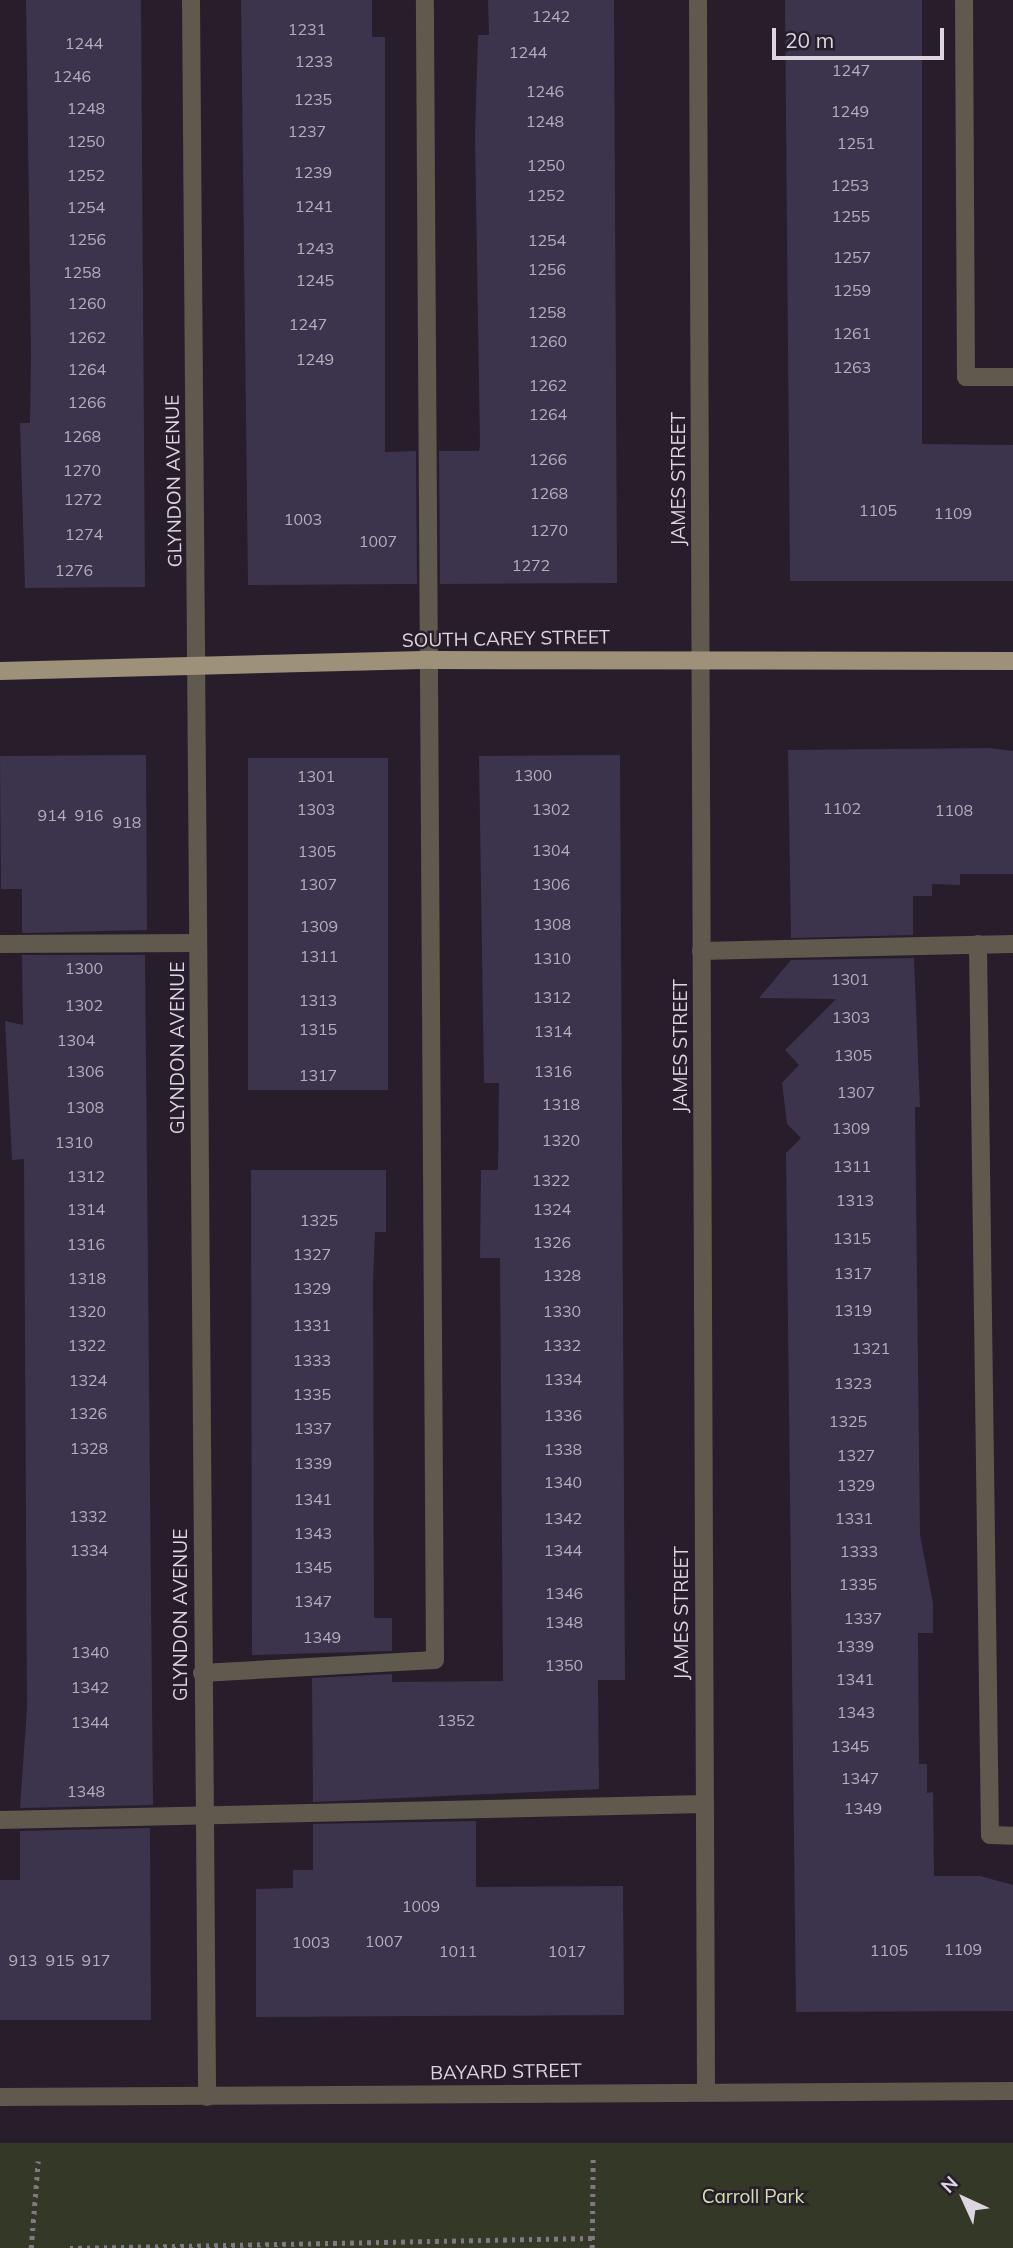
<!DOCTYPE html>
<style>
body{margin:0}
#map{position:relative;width:1013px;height:2248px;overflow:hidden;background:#281d2b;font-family:Mulish,sans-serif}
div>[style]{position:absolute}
.green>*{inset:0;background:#333827;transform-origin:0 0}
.building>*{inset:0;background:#3c344c;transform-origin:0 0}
.path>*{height:4.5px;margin-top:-2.25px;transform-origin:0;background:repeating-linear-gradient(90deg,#817884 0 3.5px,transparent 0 8.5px)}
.minor>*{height:18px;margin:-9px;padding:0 9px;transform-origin:9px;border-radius:9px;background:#5f594e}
.major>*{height:18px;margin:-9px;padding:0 9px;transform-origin:9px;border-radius:9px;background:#9d9179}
span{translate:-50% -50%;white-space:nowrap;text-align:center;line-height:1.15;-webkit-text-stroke:5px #281d2b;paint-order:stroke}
.number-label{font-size:16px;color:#b5aebb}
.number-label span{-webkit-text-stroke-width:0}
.street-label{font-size:19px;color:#ddd6e0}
.park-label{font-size:19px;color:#d2e1ac}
.north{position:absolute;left:929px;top:2164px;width:70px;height:70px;-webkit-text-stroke:5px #281d2b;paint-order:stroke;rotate:315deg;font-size:19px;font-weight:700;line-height:28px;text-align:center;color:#ddd6e0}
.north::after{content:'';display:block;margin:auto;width:24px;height:32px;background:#ddd6e0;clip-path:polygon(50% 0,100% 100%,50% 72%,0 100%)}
.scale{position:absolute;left:772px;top:28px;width:172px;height:32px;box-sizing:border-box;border:4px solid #ddd6e0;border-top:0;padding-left:9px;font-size:21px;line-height:24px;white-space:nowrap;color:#ddd6e0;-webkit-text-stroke:5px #281d2b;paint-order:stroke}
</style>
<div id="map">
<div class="green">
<div style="left:1013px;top:2143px;width:105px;height:1013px;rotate:90deg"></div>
</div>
<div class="building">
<div style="clip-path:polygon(26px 0,141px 0,145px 587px,25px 588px,20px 423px,30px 423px,31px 353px)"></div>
<div style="clip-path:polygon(241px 0,372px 0,372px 37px,385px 37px,385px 452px,416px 451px,417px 584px,248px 585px)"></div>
<div style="clip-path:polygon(488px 0,614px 0,617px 583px,440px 584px,439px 451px,479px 451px,480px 445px,475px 135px,478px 35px,489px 35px)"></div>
<div style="clip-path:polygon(785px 0,922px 0,922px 444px,1013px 445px,1013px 581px,790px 581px)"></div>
<div style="clip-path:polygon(989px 748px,1013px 751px,1013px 874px,960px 874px,960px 885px,932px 884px,932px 896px,913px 896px,913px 935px,791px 938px,788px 750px)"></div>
<div style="clip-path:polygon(146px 755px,147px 930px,22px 933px,22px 889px,1px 889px,0 756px)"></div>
<div style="clip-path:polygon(620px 755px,625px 1680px,598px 1680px,599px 1789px,313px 1802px,312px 1678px,392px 1674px,392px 1682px,503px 1681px,500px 1258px,480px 1258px,481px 1170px,498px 1170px,499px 1083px,484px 1083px,479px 756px)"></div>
<div style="left:248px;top:758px;width:140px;height:332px"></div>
<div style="clip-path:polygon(22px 955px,145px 955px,153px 1805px,20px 1808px,27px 1708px,24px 1159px,12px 1160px,5px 1021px,23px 1025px)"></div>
<div style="clip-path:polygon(914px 958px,920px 1107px,915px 1107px,920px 1535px,933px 1603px,933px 1633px,918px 1633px,919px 1764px,927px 1764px,927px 1793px,933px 1792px,934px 1876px,980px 1876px,1013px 1885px,1013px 2011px,796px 2012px,786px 1153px,801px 1138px,787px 1124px,782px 1083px,799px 1065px,785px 1050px,836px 999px,759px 998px,791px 960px)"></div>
<div style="clip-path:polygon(251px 1170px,386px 1170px,386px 1232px,375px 1232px,373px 1280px,374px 1618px,392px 1618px,392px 1651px,252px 1655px)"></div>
<div style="clip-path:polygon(476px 1821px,476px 1887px,623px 1886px,624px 2015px,256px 2017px,256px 1889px,293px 1888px,293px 1870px,313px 1870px,313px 1824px)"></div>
<div style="clip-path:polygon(150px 1828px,151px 2020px,0 2020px,0 1880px,20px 1880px,20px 1831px)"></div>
</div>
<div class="path">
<div style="left:31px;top:2248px;width:87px;rotate:-85.4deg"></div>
<div style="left:70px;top:2248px;width:523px;rotate:-1.1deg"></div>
<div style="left:592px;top:2248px;width:91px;rotate:-89.4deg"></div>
</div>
<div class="minor">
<div style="left:191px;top:0;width:2097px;rotate:89.56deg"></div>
<div style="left:698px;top:0;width:2091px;rotate:89.78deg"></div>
<div style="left:964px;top:0;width:377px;rotate:89.7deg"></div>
<div style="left:966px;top:377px;width:47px"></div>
<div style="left:0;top:944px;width:198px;rotate:-0.3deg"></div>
<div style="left:978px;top:944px;width:891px;rotate:89.23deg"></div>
<div style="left:990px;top:1835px;width:23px;rotate:2deg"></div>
<div style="left:701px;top:951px;width:312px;rotate:-1.3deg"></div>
<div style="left:202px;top:1673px;width:233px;rotate:-3.2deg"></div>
<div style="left:435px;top:1660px;width:1660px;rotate:-90.35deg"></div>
<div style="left:0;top:1820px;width:704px;rotate:-1.3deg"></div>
<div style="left:0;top:2097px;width:1013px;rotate:-0.34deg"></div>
</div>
<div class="major">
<div style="left:0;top:671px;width:433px;rotate:-1.5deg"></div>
<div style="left:433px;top:660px;width:580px;rotate:0.1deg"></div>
</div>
<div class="number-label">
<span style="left:551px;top:16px">1242</span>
<span style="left:307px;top:29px">1231</span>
<span style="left:84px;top:43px">1244</span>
<span style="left:528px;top:52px">1244</span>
<span style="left:314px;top:61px">1233</span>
<span style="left:851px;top:70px">1247</span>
<span style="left:72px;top:76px">1246</span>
<span style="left:545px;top:91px">1246</span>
<span style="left:313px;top:99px">1235</span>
<span style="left:86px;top:108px">1248</span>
<span style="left:850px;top:111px">1249</span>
<span style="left:545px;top:121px">1248</span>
<span style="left:307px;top:131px">1237</span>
<span style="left:86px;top:141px">1250</span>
<span style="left:856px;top:143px">1251</span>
<span style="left:546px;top:165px">1250</span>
<span style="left:313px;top:172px">1239</span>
<span style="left:86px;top:175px">1252</span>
<span style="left:850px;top:185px">1253</span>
<span style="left:546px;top:195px">1252</span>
<span style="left:314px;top:206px">1241</span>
<span style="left:86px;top:207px">1254</span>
<span style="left:851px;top:216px">1255</span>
<span style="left:87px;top:239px">1256</span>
<span style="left:547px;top:240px">1254</span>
<span style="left:315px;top:248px">1243</span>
<span style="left:852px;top:257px">1257</span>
<span style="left:547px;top:269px">1256</span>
<span style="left:82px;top:272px">1258</span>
<span style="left:315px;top:280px">1245</span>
<span style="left:852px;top:290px">1259</span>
<span style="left:87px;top:303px">1260</span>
<span style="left:547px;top:312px">1258</span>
<span style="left:308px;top:324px">1247</span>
<span style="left:852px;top:333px">1261</span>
<span style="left:87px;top:337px">1262</span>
<span style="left:548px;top:341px">1260</span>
<span style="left:315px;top:359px">1249</span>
<span style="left:852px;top:367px">1263</span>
<span style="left:87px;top:369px">1264</span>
<span style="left:548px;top:385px">1262</span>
<span style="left:87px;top:402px">1266</span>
<span style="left:548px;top:414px">1264</span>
<span style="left:82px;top:436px">1268</span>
<span style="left:548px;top:459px">1266</span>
<span style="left:82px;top:470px">1270</span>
<span style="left:549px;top:493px">1268</span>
<span style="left:83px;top:499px">1272</span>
<span style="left:878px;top:510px">1105</span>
<span style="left:953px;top:513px">1109</span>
<span style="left:303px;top:519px">1003</span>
<span style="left:549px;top:530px">1270</span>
<span style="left:84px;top:534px">1274</span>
<span style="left:378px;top:541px">1007</span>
<span style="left:531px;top:565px">1272</span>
<span style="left:74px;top:570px">1276</span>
<span style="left:533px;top:775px">1300</span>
<span style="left:316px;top:776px">1301</span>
<span style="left:842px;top:808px">1102</span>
<span style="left:316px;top:809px">1303</span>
<span style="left:551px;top:809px">1302</span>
<span style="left:954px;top:810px">1108</span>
<span style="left:52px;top:815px">914</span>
<span style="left:89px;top:815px">916</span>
<span style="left:127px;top:822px">918</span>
<span style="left:551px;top:850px">1304</span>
<span style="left:317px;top:851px">1305</span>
<span style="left:318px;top:884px">1307</span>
<span style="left:551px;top:884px">1306</span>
<span style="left:552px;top:924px">1308</span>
<span style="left:319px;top:926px">1309</span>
<span style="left:319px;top:956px">1311</span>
<span style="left:552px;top:958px">1310</span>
<span style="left:84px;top:968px">1300</span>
<span style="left:850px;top:979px">1301</span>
<span style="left:552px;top:997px">1312</span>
<span style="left:318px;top:1000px">1313</span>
<span style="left:84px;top:1005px">1302</span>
<span style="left:851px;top:1017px">1303</span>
<span style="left:318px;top:1029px">1315</span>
<span style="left:553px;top:1031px">1314</span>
<span style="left:76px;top:1040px">1304</span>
<span style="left:853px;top:1055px">1305</span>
<span style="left:85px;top:1071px">1306</span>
<span style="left:553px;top:1071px">1316</span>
<span style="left:318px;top:1075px">1317</span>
<span style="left:856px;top:1092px">1307</span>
<span style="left:561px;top:1104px">1318</span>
<span style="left:85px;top:1107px">1308</span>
<span style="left:851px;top:1128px">1309</span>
<span style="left:561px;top:1140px">1320</span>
<span style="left:74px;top:1142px">1310</span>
<span style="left:852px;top:1166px">1311</span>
<span style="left:86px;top:1176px">1312</span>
<span style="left:551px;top:1180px">1322</span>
<span style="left:855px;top:1200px">1313</span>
<span style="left:86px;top:1209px">1314</span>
<span style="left:552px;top:1209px">1324</span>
<span style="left:319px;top:1220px">1325</span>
<span style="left:852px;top:1238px">1315</span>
<span style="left:552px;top:1242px">1326</span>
<span style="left:86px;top:1244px">1316</span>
<span style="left:312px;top:1254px">1327</span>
<span style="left:853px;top:1273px">1317</span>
<span style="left:562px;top:1275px">1328</span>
<span style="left:87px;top:1278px">1318</span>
<span style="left:312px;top:1288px">1329</span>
<span style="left:853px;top:1310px">1319</span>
<span style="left:87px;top:1311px">1320</span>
<span style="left:562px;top:1311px">1330</span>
<span style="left:312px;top:1325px">1331</span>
<span style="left:87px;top:1345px">1322</span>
<span style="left:562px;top:1345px">1332</span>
<span style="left:871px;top:1348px">1321</span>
<span style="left:312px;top:1360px">1333</span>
<span style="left:563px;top:1379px">1334</span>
<span style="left:88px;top:1380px">1324</span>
<span style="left:853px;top:1383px">1323</span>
<span style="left:312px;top:1394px">1335</span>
<span style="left:88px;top:1413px">1326</span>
<span style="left:563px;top:1415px">1336</span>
<span style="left:848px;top:1421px">1325</span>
<span style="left:313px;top:1428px">1337</span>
<span style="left:89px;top:1448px">1328</span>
<span style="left:563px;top:1449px">1338</span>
<span style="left:856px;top:1455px">1327</span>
<span style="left:313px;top:1463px">1339</span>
<span style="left:563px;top:1482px">1340</span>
<span style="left:856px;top:1485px">1329</span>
<span style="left:313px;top:1499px">1341</span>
<span style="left:88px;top:1516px">1332</span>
<span style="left:563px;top:1518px">1342</span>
<span style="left:854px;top:1518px">1331</span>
<span style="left:313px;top:1533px">1343</span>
<span style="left:89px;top:1550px">1334</span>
<span style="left:563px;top:1550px">1344</span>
<span style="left:859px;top:1551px">1333</span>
<span style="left:313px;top:1567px">1345</span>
<span style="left:858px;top:1584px">1335</span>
<span style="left:564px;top:1593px">1346</span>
<span style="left:313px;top:1601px">1347</span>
<span style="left:863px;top:1618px">1337</span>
<span style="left:564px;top:1622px">1348</span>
<span style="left:322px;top:1637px">1349</span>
<span style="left:855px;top:1646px">1339</span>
<span style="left:90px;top:1652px">1340</span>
<span style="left:564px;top:1665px">1350</span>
<span style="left:855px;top:1679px">1341</span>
<span style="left:90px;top:1687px">1342</span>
<span style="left:856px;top:1712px">1343</span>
<span style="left:456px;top:1720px">1352</span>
<span style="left:90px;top:1722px">1344</span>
<span style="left:850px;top:1746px">1345</span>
<span style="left:860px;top:1778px">1347</span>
<span style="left:86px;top:1791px">1348</span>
<span style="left:863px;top:1808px">1349</span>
<span style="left:421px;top:1906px">1009</span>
<span style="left:384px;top:1941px">1007</span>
<span style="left:311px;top:1942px">1003</span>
<span style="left:963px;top:1949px">1109</span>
<span style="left:889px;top:1950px">1105</span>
<span style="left:458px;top:1951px">1011</span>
<span style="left:567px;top:1951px">1017</span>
<span style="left:23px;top:1960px">913</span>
<span style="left:60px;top:1960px">915</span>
<span style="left:96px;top:1960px">917</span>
</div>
<div class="street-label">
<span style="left:679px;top:479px;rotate:-90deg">JAMES STREET</span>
<span style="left:174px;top:481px;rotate:-91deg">GLYNDON AVENUE</span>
<span style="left:506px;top:639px;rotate:-1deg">SOUTH CAREY STREET</span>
<span style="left:681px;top:1046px;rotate:-90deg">JAMES STREET</span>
<span style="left:178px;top:1048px;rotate:-90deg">GLYNDON AVENUE</span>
<span style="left:682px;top:1613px;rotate:-90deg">JAMES STREET</span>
<span style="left:181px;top:1615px;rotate:-90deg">GLYNDON AVENUE</span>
<span style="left:506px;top:2072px;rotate:-1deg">BAYARD STREET</span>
</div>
<div class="park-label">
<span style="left:753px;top:2197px">Carroll Park</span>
</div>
<div class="north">N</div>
<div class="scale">20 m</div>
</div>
